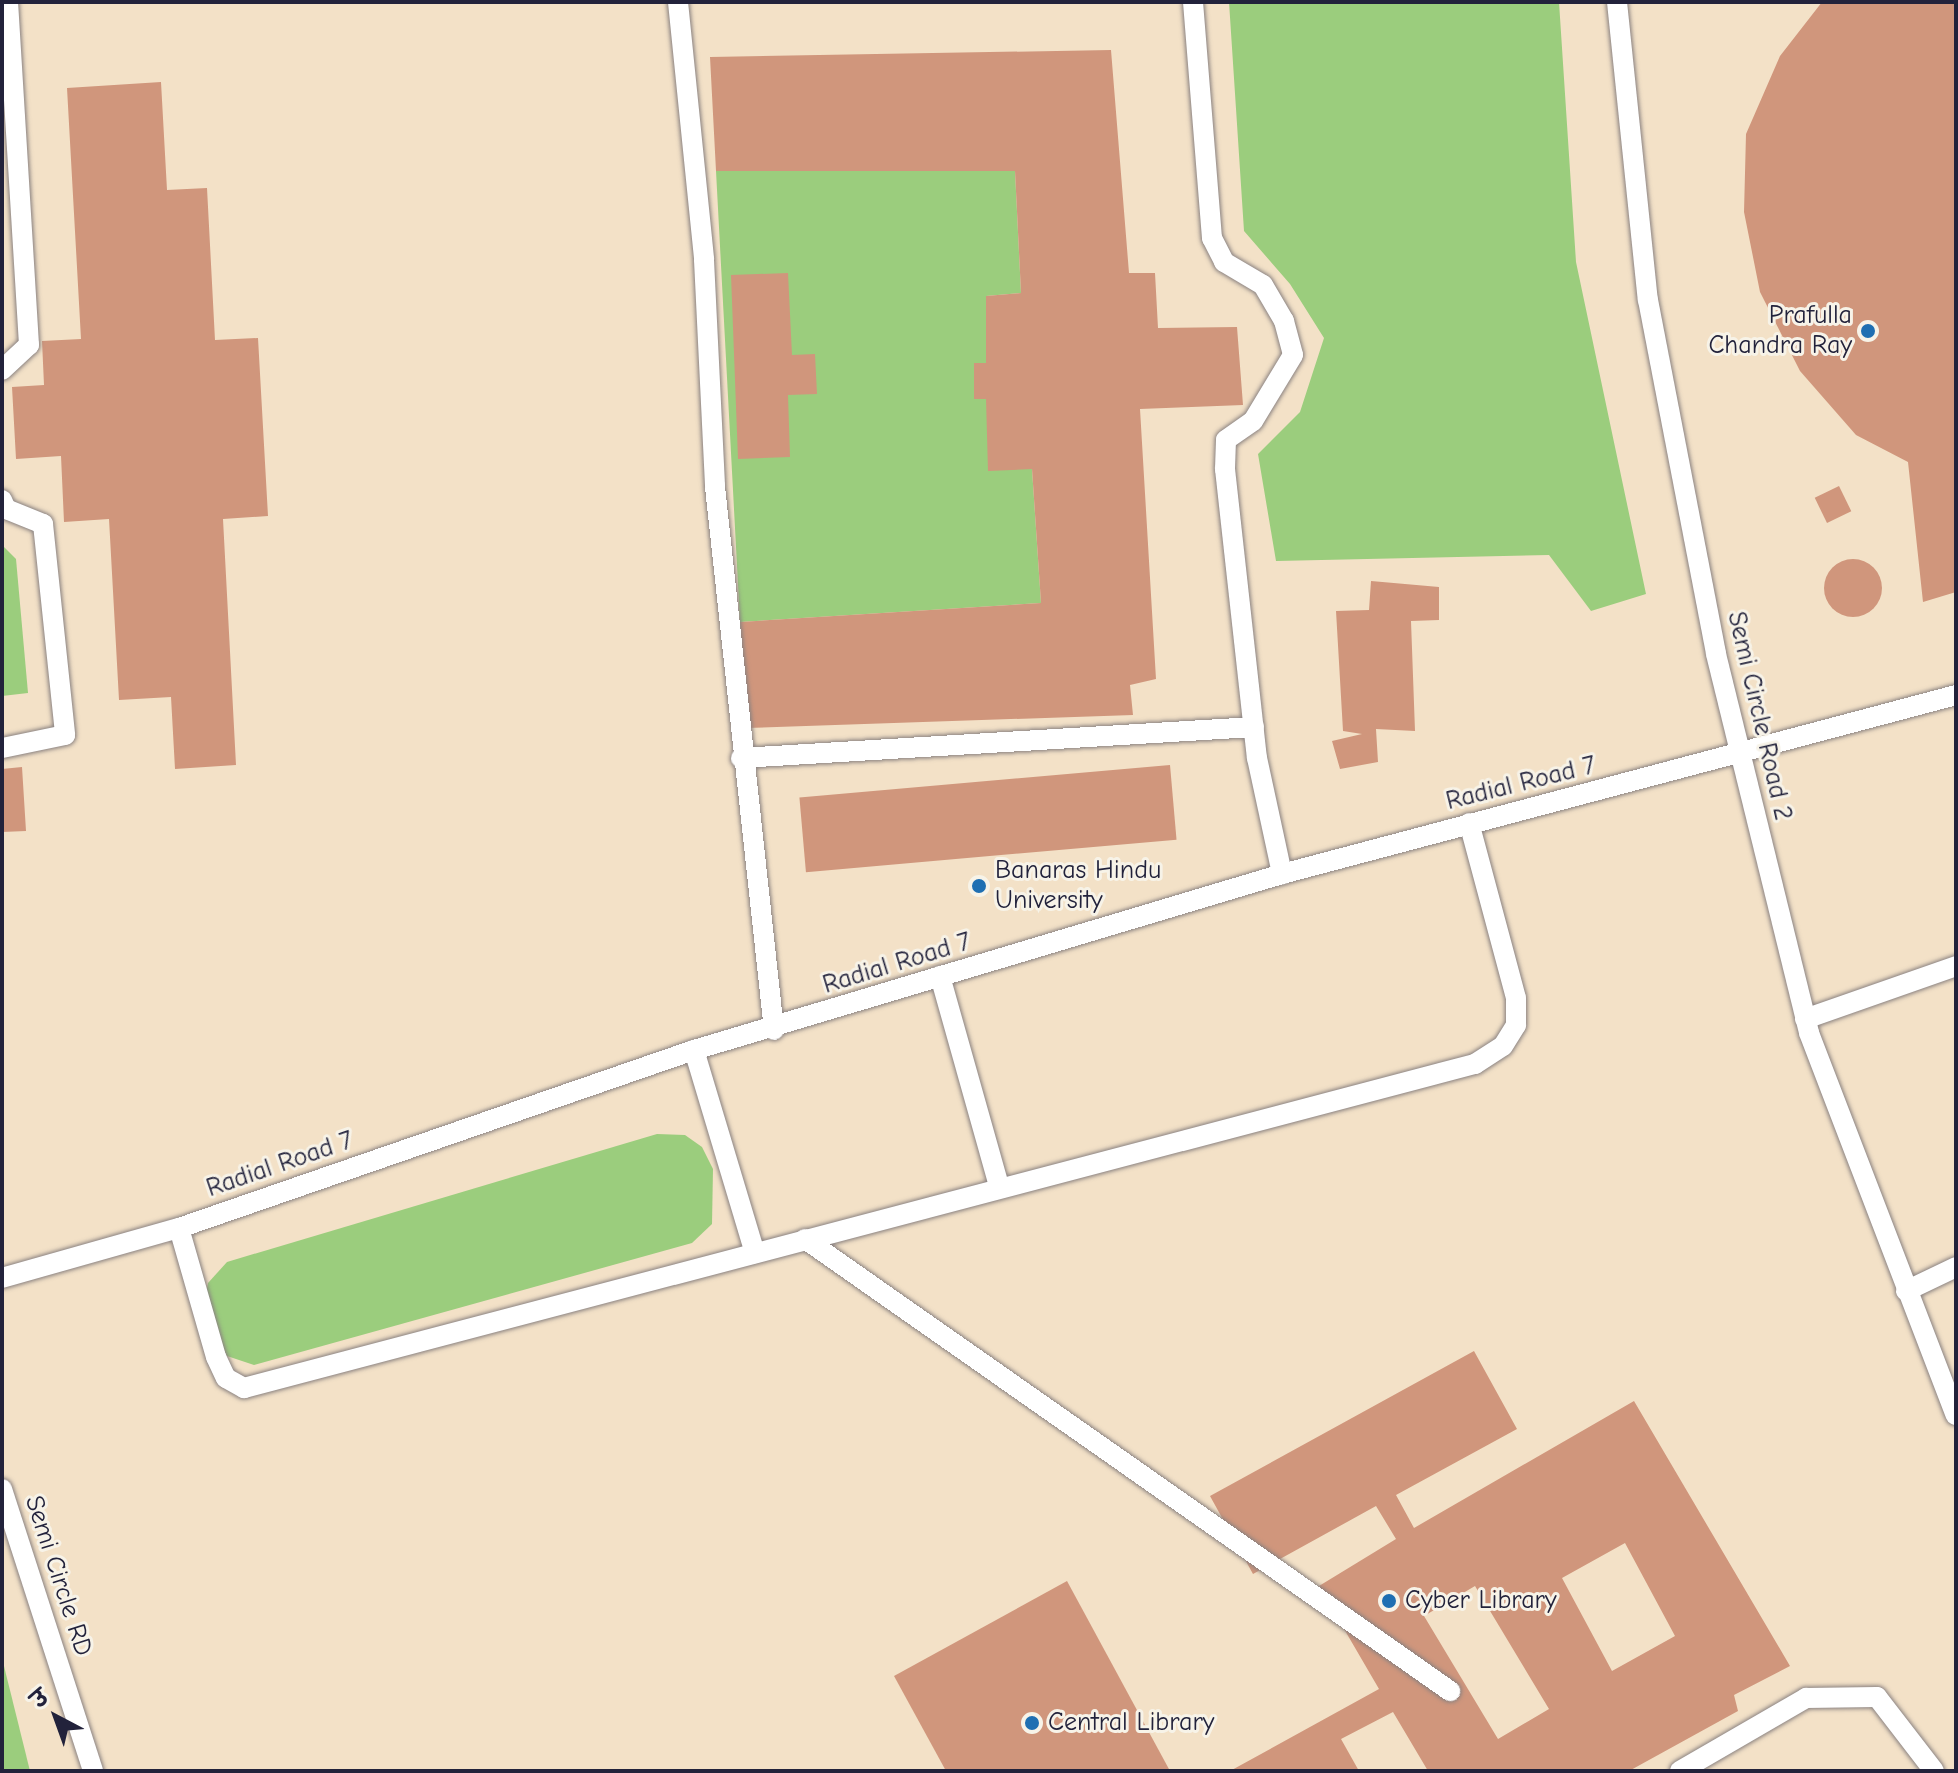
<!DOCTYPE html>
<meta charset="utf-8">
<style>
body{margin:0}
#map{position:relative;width:1958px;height:1773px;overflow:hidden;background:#f3e1c7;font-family:"Comic Neue","Playpen Sans Deva",sans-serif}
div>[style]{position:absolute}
.green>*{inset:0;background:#9bcd7d}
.building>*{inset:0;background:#d0967c;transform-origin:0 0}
.round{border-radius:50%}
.roads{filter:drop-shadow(0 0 2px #8a8281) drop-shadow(0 0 2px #8a8281)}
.service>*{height:20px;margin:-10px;padding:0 10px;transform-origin:10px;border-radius:10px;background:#fff}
.dots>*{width:22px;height:22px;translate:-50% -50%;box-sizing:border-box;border:4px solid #f7f3e8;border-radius:50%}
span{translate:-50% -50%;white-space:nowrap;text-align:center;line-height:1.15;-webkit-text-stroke:6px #f7f3e8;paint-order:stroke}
.poi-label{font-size:26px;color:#22223b}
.right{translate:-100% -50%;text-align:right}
.left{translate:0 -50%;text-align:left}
.street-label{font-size:26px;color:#22223b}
.frame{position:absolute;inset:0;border:4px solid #22223b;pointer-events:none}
.north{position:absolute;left:16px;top:1677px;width:80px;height:80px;-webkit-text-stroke:6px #f7f3e8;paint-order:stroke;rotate:319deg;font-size:22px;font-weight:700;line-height:32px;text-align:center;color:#22223b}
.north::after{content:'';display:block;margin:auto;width:28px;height:36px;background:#22223b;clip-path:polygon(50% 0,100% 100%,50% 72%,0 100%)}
</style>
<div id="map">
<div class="green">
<div style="clip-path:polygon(1229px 2px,1559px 2px,1576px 262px,1646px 594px,1591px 611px,1549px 555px,1276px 561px,1258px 454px,1300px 412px,1324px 338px,1290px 284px,1244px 231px)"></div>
<div style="clip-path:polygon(716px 171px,1015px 171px,1021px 293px,986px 296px,986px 363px,974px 364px,974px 398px,986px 399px,1032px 469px,1041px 603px,740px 622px)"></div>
<div style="clip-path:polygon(2px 545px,16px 559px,28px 693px,2px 696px)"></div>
<div style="clip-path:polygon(657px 1134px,685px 1135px,702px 1147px,713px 1169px,712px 1224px,692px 1243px,254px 1365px,227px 1356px,203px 1308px,208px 1283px,227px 1262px)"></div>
<div style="clip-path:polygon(2px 1658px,30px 1771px,2px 1771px)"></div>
</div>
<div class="building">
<div style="clip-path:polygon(1822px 2px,1956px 2px,1956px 592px,1923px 602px,1908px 462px,1856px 435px,1800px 371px,1760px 292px,1744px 212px,1746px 134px,1780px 56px)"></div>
<div style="clip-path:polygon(1111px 50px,1129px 273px,1155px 273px,1158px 328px,1237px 327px,1243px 405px,1140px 409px,1156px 679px,1130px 685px,1133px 715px,746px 728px,740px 622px,1041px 603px,1032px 469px,988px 471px,986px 399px,974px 399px,974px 363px,986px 363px,986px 296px,1021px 293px,1015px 171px,716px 171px,710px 57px)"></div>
<div style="clip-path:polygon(161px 82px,167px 190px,207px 188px,215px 340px,258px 338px,268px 516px,223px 519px,236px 765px,175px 769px,171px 697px,119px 700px,109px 519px,64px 522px,61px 456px,16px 459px,12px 387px,44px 385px,42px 341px,81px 339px,67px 88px)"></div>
<div style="clip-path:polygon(788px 273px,792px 355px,815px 354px,817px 394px,788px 395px,790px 457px,738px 459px,731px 275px)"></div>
<div style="left:1839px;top:486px;width:28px;height:27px;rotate:64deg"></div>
<div class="round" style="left:1824px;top:559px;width:58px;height:58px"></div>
<div style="clip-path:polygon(1371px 581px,1439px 587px,1439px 620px,1411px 621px,1415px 731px,1376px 729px,1378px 762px,1340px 769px,1332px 741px,1362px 734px,1343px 731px,1336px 611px,1369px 610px)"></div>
<div style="left:1170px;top:765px;width:75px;height:372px;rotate:85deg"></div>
<div style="clip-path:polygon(22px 767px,26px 831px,2px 832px,2px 769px)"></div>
<div style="clip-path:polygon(evenodd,1474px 1351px,1517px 1429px,1396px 1495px,1414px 1528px,1634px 1401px,1790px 1666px,1734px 1695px,1738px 1711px,1629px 1771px,1428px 1771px,1393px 1712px,1341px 1739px,1359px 1771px,1230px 1771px,1379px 1689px,1319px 1586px,1396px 1539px,1376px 1506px,1253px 1574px,1210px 1496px,1474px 1351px,1625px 1543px,1675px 1636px,1612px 1671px,1562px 1578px,1625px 1543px,1474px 1351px,1475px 1586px,1549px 1709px,1498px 1739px,1424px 1616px,1475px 1586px)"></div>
<div style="clip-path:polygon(1067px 1581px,1170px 1771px,946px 1771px,894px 1676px)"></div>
</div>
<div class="roads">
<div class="service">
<div style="left:678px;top:2px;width:259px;rotate:84.2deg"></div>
<div style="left:704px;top:260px;width:227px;rotate:87.2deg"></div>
<div style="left:715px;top:487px;width:546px;rotate:83.8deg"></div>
<div style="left:1193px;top:2px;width:237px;rotate:85.4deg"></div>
<div style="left:1212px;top:238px;width:27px;rotate:63deg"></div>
<div style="left:1224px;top:262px;width:45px;rotate:30.5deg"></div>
<div style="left:1263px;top:285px;width:42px;rotate:59.7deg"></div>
<div style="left:1284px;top:321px;width:35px;rotate:75deg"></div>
<div style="left:1293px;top:355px;width:77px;rotate:121.2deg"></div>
<div style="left:1253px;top:421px;width:33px;rotate:145deg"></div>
<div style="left:1226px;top:440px;width:29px;rotate:92deg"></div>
<div style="left:1225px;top:469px;width:291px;rotate:83.7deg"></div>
<div style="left:1257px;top:758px;width:119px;rotate:77.8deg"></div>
<div style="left:1617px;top:2px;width:300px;rotate:84.1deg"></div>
<div style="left:1648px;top:300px;width:360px;rotate:79.1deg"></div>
<div style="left:1716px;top:654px;width:390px;rotate:76.2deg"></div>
<div style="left:1809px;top:1033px;width:409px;rotate:69deg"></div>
<div style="left:2px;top:370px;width:37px;rotate:-43deg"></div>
<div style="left:29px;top:345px;width:344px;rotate:-93.5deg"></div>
<div style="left:2px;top:500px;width:10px;rotate:66deg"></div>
<div style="left:6px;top:509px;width:40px;rotate:22deg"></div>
<div style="left:43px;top:524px;width:212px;rotate:84deg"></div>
<div style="left:65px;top:735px;width:64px;rotate:168.3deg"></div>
<div style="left:741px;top:758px;width:514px;rotate:-3.46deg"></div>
<div style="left:940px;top:976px;width:218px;rotate:74.3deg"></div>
<div style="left:1805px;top:1019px;width:160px;rotate:-19.3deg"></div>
<div style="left:694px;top:1050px;width:212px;rotate:73.3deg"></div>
<div style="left:179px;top:1228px;width:134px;rotate:74deg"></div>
<div style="left:216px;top:1357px;width:23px;rotate:65deg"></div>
<div style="left:226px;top:1378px;width:21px;rotate:29deg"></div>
<div style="left:244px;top:1388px;width:1273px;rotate:-14.75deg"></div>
<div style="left:1475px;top:1064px;width:33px;rotate:-33deg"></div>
<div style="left:1503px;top:1046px;width:25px;rotate:-58deg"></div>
<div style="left:1516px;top:1025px;width:27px;rotate:-90deg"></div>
<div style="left:1516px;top:998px;width:181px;rotate:-105deg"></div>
<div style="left:805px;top:1239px;width:788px;rotate:35.02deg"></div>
<div style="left:2px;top:1278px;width:184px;rotate:-15.8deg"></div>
<div style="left:179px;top:1228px;width:545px;rotate:-19.07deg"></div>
<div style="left:694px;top:1050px;width:614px;rotate:-16.66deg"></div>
<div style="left:1282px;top:874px;width:697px;rotate:-14.87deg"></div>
<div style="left:1906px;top:1291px;width:55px;rotate:-25.6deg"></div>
<div style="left:2px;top:1489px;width:296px;rotate:72.1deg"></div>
<div style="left:1680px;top:1771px;width:146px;rotate:-30.1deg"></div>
<div style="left:1806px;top:1698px;width:71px;rotate:-0.8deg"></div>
<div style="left:1877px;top:1697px;width:93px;rotate:52.4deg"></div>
</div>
</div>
<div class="dots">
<div style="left:1868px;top:331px;background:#1f6fb2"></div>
<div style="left:979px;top:886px;background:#1f6fb2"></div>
<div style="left:1389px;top:1601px;background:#1f6fb2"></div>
<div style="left:1032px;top:1723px;background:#1f6fb2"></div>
</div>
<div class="poi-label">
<span class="right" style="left:1852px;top:331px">Prafulla<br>Chandra Ray</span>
<span class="left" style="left:995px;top:886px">Banaras Hindu<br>University</span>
<span class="left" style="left:1405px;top:1601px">Cyber Library</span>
<span class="left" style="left:1048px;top:1723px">Central Library</span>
</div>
<div class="street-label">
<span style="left:1759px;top:716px;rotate:77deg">Semi Circle Road 2</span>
<span style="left:1521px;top:784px;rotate:-14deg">Radial Road 7</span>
<span style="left:897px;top:964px;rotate:-17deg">Radial Road 7</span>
<span style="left:280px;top:1165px;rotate:-19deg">Radial Road 7</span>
<span style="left:58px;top:1576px;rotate:72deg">Semi Circle RD</span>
</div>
<div class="frame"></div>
<div class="north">उ</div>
</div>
